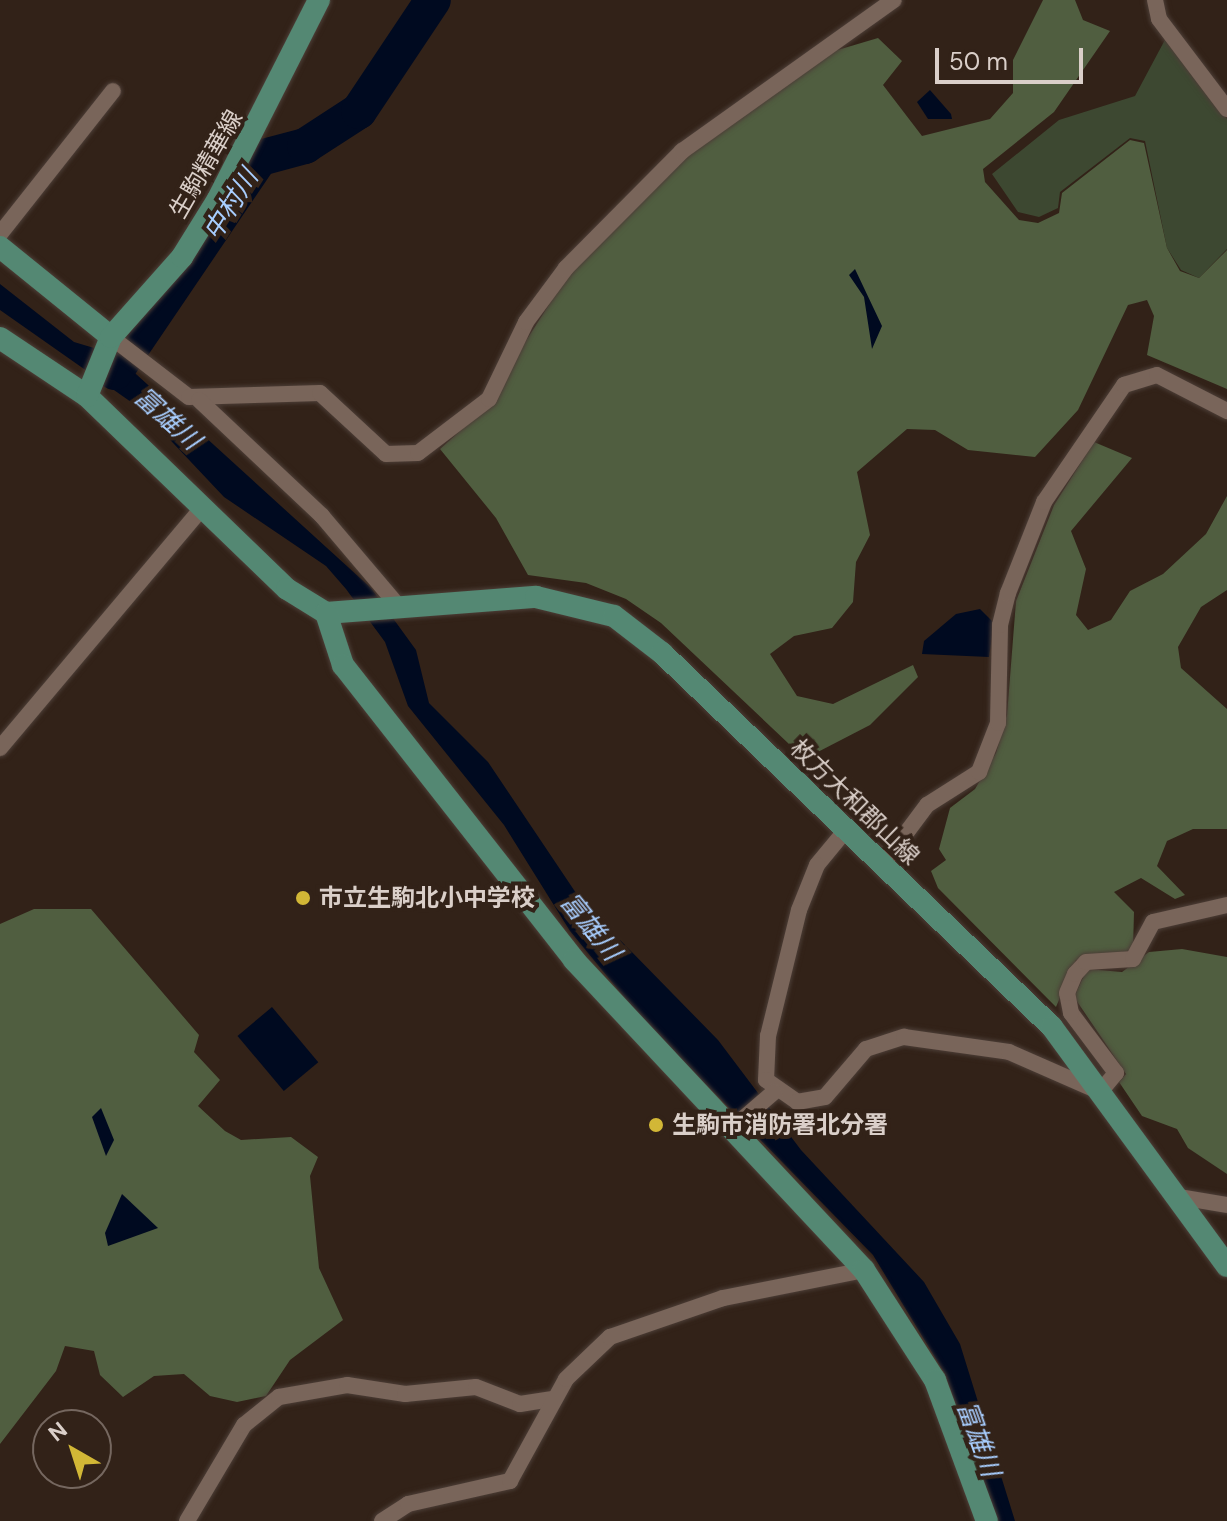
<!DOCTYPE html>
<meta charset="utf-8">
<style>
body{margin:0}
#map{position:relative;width:1227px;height:1521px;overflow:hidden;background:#322218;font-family:"DM Sans","Noto Sans JP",sans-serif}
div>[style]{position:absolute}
.green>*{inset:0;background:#3d4831}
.forest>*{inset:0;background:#505e40}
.water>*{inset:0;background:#000a20;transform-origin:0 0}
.river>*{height:36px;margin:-18px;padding:0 18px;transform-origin:18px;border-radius:18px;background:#000a20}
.roads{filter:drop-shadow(0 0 2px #4c3e37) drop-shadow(0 0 2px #4c3e37)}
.minor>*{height:16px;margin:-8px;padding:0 8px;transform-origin:8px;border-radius:8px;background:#79655a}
.primary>*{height:22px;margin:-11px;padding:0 11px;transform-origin:11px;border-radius:11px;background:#548873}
.dots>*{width:22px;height:22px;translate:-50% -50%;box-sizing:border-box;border:4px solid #322218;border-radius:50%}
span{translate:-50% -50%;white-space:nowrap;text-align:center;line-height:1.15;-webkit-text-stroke:8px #322218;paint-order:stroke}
.street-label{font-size:24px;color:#dacfc9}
.poi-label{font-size:24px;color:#dacfc9;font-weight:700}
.left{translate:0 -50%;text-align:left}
.water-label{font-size:26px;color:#a8ceff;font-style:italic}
.north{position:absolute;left:32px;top:1409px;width:80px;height:80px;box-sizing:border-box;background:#322218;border:2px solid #75675f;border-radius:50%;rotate:321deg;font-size:22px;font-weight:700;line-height:32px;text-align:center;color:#dacfc9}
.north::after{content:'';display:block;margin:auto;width:28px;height:36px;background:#d2b736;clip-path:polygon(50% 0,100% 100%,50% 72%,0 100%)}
.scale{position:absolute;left:935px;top:48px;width:148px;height:36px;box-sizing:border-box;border:4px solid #dacfc9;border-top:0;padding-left:10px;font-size:24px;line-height:28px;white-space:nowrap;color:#dacfc9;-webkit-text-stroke:6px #322218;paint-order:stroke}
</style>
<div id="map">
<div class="green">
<div style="clip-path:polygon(1167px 36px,1227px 119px,1227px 249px,1199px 278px,1181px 270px,1167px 248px,1145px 141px,1130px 138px,1060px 192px,1058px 208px,1039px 217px,1018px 212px,992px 174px,1059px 120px,1135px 96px)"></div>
</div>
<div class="forest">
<div style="clip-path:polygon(1043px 0,1075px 0,1083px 20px,1110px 31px,1054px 112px,983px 169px,985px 182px,1019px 220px,1038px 223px,1059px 213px,1062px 193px,1130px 140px,1144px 143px,1167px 248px,1180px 271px,1199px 278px,1227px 250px,1227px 389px,1147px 355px,1154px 316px,1147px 300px,1128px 305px,1078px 410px,1035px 457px,968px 450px,935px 430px,907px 429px,857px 472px,870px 535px,856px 562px,853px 602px,832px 628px,794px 636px,770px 654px,797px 696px,833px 704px,913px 665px,918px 677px,870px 725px,812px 755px,789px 744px,661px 623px,626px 599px,586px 583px,528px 575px,496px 518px,440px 449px,479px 414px,575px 264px,698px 145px,824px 54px,878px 38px,902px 61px,883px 85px,922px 136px,990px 119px,1013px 93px,1013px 60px)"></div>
<div style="clip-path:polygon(1094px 442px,1132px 458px,1071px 531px,1086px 569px,1076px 615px,1088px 630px,1111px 620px,1130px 591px,1163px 574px,1206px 534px,1227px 496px,1227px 590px,1201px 607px,1178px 647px,1181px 668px,1227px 709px,1227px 829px,1193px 829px,1167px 841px,1157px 866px,1185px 895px,1175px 899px,1141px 878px,1114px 892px,1134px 912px,1133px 950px,1076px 960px,1056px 1007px,938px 888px,931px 871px,946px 860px,939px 849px,950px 808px,975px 789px,996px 753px,1007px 715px,1016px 601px,1054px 505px)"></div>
<div style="clip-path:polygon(34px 909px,91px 909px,199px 1035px,194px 1052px,220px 1080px,198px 1106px,225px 1131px,241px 1140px,291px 1137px,318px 1157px,310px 1176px,319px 1268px,343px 1320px,290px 1360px,266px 1396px,237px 1402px,210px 1396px,184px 1374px,154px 1376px,123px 1397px,100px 1375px,94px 1351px,65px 1346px,56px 1371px,0 1444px,0 924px)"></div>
<div style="clip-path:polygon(1182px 949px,1227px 957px,1227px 1174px,1188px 1148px,1177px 1129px,1142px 1116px,1119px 1082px,1126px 1074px,1074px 997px,1087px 969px,1122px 972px,1149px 952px)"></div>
</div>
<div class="water">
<div style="clip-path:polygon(930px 90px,951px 114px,952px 119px,928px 119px,917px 102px)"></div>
<div style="clip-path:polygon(855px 269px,882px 326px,872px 349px,864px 297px,849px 275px)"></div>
<div style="clip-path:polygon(0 284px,74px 342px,114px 354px,371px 588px,416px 650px,429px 703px,488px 762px,580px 899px,718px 1040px,801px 1150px,924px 1282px,960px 1344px,1015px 1521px,998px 1521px,945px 1374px,873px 1255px,642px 1019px,570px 931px,504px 825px,408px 706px,385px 642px,346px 589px,326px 566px,224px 497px,141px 409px,0 310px)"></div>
<div style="clip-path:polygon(980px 609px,994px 623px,989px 657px,922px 654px,924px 641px,956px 614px)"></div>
<div style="left:272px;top:1007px;width:72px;height:45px;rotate:50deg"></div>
<div style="clip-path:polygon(101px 1108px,114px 1140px,106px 1156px,92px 1117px)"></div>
<div style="clip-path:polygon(122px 1194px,158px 1228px,108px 1246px,105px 1233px)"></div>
</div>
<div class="river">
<div style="left:115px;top:372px;width:258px;rotate:-55.9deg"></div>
<div style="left:260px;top:158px;width:47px;rotate:-14.9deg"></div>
<div style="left:305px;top:146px;width:64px;rotate:-32.9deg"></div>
<div style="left:359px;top:111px;width:133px;rotate:-56.3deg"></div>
</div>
<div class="roads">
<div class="minor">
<div style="left:1155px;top:0;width:19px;rotate:78deg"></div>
<div style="left:1159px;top:19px;width:113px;rotate:52.9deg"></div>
<div style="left:0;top:234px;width:182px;rotate:-51.7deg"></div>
<div style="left:111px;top:337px;width:98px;rotate:37.6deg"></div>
<div style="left:189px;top:397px;width:131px;rotate:-1.7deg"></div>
<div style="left:320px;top:393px;width:90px;rotate:42.7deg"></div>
<div style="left:386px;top:454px;width:32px;rotate:-2deg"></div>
<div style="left:418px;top:453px;width:89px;rotate:-37.3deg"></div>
<div style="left:489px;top:399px;width:85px;rotate:-64.3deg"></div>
<div style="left:526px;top:322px;width:67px;rotate:-53.5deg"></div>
<div style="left:566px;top:268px;width:165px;rotate:-45.2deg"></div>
<div style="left:682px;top:151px;width:260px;rotate:-35.5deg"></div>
<div style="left:199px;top:400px;width:169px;rotate:43.3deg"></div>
<div style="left:322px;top:516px;width:121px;rotate:49.7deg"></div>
<div style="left:0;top:748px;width:315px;rotate:-49.9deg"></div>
<div style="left:845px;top:831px;width:44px;rotate:129.5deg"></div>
<div style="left:817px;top:865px;width:48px;rotate:111.8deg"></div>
<div style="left:799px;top:910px;width:130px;rotate:103.8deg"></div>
<div style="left:768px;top:1036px;width:44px;rotate:92.6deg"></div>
<div style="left:766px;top:1080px;width:38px;rotate:35deg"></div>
<div style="left:797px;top:1102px;width:28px;rotate:-10deg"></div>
<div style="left:825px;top:1097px;width:63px;rotate:-49.5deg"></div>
<div style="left:866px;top:1049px;width:40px;rotate:-18deg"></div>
<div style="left:904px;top:1037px;width:106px;rotate:8.1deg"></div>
<div style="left:1009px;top:1052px;width:99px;rotate:23.7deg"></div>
<div style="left:1100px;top:1092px;width:25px;rotate:-50deg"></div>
<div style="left:1116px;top:1073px;width:75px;rotate:-126.9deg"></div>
<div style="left:1071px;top:1013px;width:20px;rotate:-101deg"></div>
<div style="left:1067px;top:993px;width:21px;rotate:-67deg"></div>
<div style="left:1075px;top:974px;width:16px;rotate:-47deg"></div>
<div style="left:1086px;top:962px;width:47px;rotate:-3.7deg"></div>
<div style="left:1133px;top:959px;width:42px;rotate:-61.6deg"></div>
<div style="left:1153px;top:922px;width:76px;rotate:-12.9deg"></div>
<div style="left:883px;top:864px;width:74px;rotate:-53.3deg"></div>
<div style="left:927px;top:805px;width:62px;rotate:-32.4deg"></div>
<div style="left:979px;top:772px;width:53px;rotate:-68.8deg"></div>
<div style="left:998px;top:723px;width:98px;rotate:-88.8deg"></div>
<div style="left:1000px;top:625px;width:33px;rotate:-76deg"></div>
<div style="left:1008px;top:593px;width:98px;rotate:-68.4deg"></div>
<div style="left:1044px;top:502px;width:142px;rotate:-55.6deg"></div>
<div style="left:1124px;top:385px;width:34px;rotate:-17deg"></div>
<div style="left:1157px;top:375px;width:79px;rotate:27.2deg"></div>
<div style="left:731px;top:1129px;width:57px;rotate:-40.7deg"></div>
<div style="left:1179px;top:1197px;width:49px;rotate:9.5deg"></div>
<div style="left:187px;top:1521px;width:112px;rotate:-59.3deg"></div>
<div style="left:244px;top:1425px;width:45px;rotate:-38.7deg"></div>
<div style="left:279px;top:1397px;width:69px;rotate:-10deg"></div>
<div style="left:347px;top:1385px;width:59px;rotate:8.8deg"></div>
<div style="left:405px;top:1394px;width:71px;rotate:-5.6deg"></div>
<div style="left:476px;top:1387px;width:47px;rotate:21.1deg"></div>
<div style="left:520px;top:1404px;width:33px;rotate:-9deg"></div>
<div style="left:382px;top:1521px;width:31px;rotate:-33deg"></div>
<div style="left:408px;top:1504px;width:105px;rotate:-12.7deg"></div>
<div style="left:510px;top:1481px;width:116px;rotate:-61.2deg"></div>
<div style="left:566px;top:1379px;width:61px;rotate:-43.7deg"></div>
<div style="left:610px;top:1337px;width:120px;rotate:-19deg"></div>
<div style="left:723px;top:1298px;width:144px;rotate:-11.2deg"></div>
</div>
<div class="primary">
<div style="left:0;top:247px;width:143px;rotate:39deg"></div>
<div style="left:0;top:338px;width:105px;rotate:33.7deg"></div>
<div style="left:87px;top:396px;width:278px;rotate:44deg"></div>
<div style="left:287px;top:589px;width:46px;rotate:31.6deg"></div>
<div style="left:326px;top:613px;width:211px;rotate:-4.4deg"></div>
<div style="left:536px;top:597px;width:80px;rotate:13.7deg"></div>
<div style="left:614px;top:616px;width:61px;rotate:37.6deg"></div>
<div style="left:662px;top:653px;width:540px;rotate:43.8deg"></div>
<div style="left:1052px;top:1027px;width:296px;rotate:53.8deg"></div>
<div style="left:87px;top:396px;width:64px;rotate:-67.9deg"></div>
<div style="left:111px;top:337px;width:107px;rotate:-48.4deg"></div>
<div style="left:182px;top:257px;width:68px;rotate:-58.2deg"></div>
<div style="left:218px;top:199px;width:223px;rotate:-63.1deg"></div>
<div style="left:326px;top:613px;width:55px;rotate:71.9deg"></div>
<div style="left:343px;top:665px;width:375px;rotate:51.9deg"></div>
<div style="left:574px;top:960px;width:424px;rotate:46.9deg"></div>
<div style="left:864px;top:1270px;width:131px;rotate:57.2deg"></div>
<div style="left:935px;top:1380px;width:150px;rotate:69.8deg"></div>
</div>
</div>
<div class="dots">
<div style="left:303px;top:898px;background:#d2b736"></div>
<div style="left:656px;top:1125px;background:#d2b736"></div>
</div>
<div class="street-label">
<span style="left:206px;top:164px;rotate:-60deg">生駒精華線</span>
<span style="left:855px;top:802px;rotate:44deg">枚方大和郡山線</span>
</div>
<div class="poi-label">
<span class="left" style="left:319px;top:898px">市立生駒北小中学校</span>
<span class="left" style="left:672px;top:1125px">生駒市消防署北分署</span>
</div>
<div class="water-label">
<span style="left:231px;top:205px;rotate:-58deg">中村川</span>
<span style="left:167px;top:419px;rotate:42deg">富雄川</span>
<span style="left:590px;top:927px;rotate:51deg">富雄川</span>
<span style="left:978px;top:1439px;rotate:70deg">富雄川</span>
</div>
<div class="north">N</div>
<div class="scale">50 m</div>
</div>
